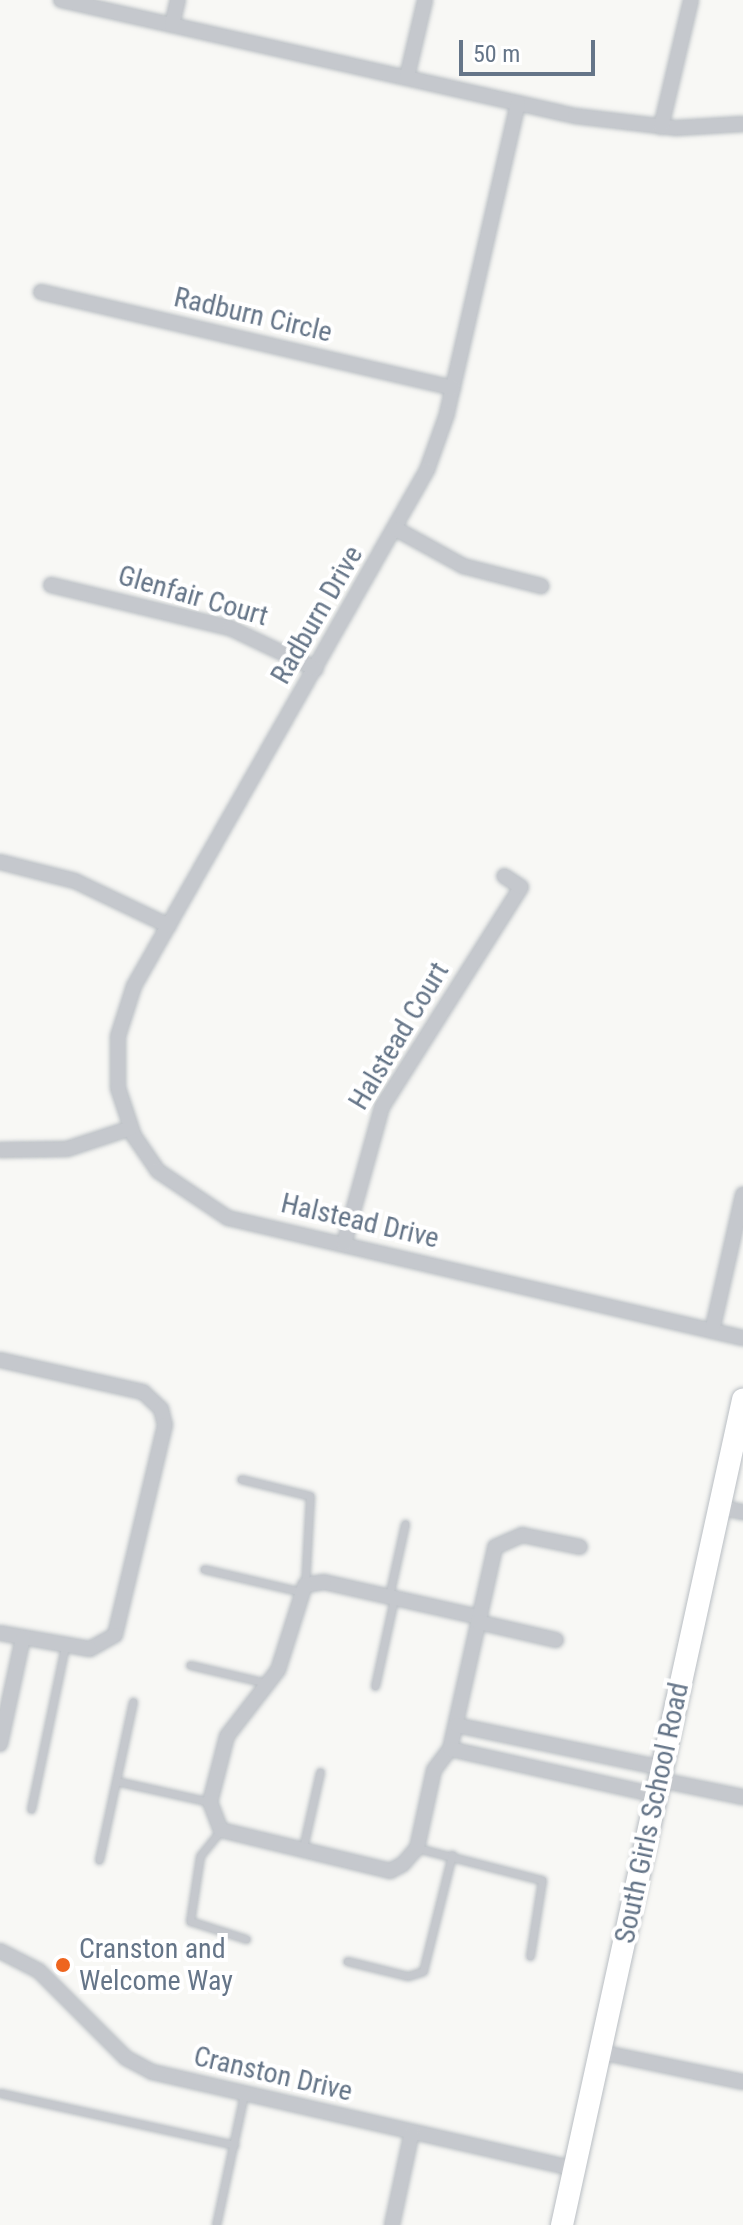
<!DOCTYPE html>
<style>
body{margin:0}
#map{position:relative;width:743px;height:2225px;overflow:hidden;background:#f8f8f5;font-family:"Roboto Condensed",sans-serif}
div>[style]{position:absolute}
.roads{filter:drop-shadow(0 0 2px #b9bec3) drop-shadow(0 0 2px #b9bec3)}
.service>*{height:7px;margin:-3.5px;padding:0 3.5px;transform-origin:3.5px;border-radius:3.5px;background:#c5c8cd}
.minor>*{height:14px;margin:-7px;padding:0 7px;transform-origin:7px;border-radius:7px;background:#c5c8cd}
.secondary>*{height:22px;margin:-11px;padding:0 11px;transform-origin:11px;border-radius:11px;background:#fff}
.dots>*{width:22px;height:22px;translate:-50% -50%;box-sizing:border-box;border:4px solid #fff;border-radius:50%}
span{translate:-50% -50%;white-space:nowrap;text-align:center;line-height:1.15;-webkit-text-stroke:8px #fff;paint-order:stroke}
.street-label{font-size:28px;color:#657588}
.poi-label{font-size:28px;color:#657588}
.left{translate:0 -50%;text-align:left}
.scale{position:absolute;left:459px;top:40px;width:136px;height:36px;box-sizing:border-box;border:4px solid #657588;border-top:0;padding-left:10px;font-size:24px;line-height:28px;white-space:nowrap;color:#657588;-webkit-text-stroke:6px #fff;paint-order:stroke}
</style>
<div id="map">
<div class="roads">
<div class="service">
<div style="left:241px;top:1479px;width:71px;rotate:13.8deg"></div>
<div style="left:310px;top:1496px;width:89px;rotate:93.2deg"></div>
<div style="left:204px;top:1569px;width:97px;rotate:13.2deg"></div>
<div style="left:389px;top:1596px;width:74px;rotate:-77.5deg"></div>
<div style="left:190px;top:1665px;width:79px;rotate:13.2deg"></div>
<div style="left:375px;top:1686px;width:89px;rotate:-77.7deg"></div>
<div style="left:116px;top:1781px;width:96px;rotate:12.6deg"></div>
<div style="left:31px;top:1809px;width:167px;rotate:-78.2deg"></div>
<div style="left:221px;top:1830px;width:33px;rotate:129deg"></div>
<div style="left:200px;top:1856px;width:66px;rotate:98.7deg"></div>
<div style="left:190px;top:1921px;width:59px;rotate:17.8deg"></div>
<div style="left:417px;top:1848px;width:129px;rotate:14.4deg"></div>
<div style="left:542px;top:1880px;width:77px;rotate:99deg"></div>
<div style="left:302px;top:1852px;width:82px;rotate:-77.3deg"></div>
<div style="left:99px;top:1860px;width:162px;rotate:-77.9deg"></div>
<div style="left:347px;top:1961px;width:63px;rotate:13.8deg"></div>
<div style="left:408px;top:1976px;width:16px;rotate:-18deg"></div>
<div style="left:423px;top:1971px;width:120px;rotate:-76deg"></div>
<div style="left:0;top:2093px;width:240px;rotate:12.5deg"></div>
<div style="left:216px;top:2225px;width:134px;rotate:-77.9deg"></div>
</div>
<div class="minor">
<div style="left:61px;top:0;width:527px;rotate:12.72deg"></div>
<div style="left:575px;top:116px;width:102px;rotate:6.8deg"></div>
<div style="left:676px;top:128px;width:67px;rotate:-3.4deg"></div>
<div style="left:172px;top:25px;width:26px;rotate:-77deg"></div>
<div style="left:407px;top:77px;width:79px;rotate:-76.8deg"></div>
<div style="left:518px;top:103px;width:319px;rotate:102.9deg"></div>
<div style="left:447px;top:414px;width:59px;rotate:109.7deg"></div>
<div style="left:427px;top:470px;width:593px;rotate:119.59deg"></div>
<div style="left:134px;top:986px;width:52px;rotate:107.7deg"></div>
<div style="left:118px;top:1036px;width:52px;rotate:90deg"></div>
<div style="left:118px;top:1088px;width:51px;rotate:71.6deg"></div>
<div style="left:134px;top:1136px;width:42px;rotate:55.6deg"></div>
<div style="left:158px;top:1171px;width:84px;rotate:33.9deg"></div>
<div style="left:228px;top:1218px;width:529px;rotate:13.12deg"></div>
<div style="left:661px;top:127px;width:130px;rotate:-76.7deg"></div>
<div style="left:41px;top:292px;width:423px;rotate:13.1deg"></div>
<div style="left:396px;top:529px;width:77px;rotate:28.9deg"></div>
<div style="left:463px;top:566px;width:81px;rotate:14.4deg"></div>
<div style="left:51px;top:585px;width:184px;rotate:13.5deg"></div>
<div style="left:230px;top:628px;width:95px;rotate:25.5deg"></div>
<div style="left:0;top:862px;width:77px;rotate:14.2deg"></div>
<div style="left:75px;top:881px;width:104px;rotate:25.6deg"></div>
<div style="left:0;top:1150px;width:67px;rotate:-0.9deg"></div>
<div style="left:67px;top:1149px;width:67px;rotate:-18.2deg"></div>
<div style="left:344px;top:1244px;width:142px;rotate:-74.5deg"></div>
<div style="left:382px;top:1107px;width:260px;rotate:-57.7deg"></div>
<div style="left:521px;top:887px;width:20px;rotate:-147deg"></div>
<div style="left:712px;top:1331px;width:140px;rotate:-77.2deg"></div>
<div style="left:0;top:1360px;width:147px;rotate:12.6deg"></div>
<div style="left:143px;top:1392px;width:25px;rotate:43deg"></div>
<div style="left:161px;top:1409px;width:16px;rotate:76deg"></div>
<div style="left:165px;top:1425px;width:216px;rotate:103.4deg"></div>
<div style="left:115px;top:1635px;width:29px;rotate:151deg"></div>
<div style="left:90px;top:1649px;width:91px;rotate:-169.9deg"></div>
<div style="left:719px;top:1507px;width:25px;rotate:12deg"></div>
<div style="left:479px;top:1617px;width:159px;rotate:-167.3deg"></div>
<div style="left:324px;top:1582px;width:19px;rotate:171deg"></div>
<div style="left:305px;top:1585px;width:89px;rotate:107.6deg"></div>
<div style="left:278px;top:1670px;width:83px;rotate:127.7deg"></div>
<div style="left:227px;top:1736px;width:68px;rotate:104.4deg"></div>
<div style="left:210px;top:1802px;width:30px;rotate:69deg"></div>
<div style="left:221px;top:1830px;width:174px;rotate:13.6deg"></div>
<div style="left:390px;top:1871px;width:15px;rotate:-28deg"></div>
<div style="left:403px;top:1864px;width:21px;rotate:-49deg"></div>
<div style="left:417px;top:1848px;width:80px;rotate:-77.7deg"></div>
<div style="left:434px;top:1770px;width:26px;rotate:-53deg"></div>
<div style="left:450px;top:1749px;width:207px;rotate:-77.4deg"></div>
<div style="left:495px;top:1547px;width:30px;rotate:-24deg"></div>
<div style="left:522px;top:1535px;width:59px;rotate:11.7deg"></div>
<div style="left:478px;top:1622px;width:80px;rotate:13deg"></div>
<div style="left:456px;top:1725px;width:210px;rotate:11.8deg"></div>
<div style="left:0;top:1744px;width:108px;rotate:-77.8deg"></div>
<div style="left:450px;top:1749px;width:211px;rotate:12.6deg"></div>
<div style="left:660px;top:1780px;width:85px;rotate:11.6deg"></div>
<div style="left:0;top:1951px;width:44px;rotate:27.1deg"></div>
<div style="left:39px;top:1971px;width:123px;rotate:45deg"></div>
<div style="left:126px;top:2058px;width:30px;rotate:28deg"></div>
<div style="left:152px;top:2072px;width:433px;rotate:12.9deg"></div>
<div style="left:600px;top:2052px;width:146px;rotate:11.8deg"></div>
<div style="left:392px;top:2225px;width:95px;rotate:-77.9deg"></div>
</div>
<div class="secondary">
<div style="left:562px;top:2225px;width:845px;rotate:-77.63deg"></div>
</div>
</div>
<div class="dots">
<div style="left:63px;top:1965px;background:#ee651e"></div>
</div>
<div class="street-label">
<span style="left:253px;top:315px;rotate:13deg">Radburn Circle</span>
<span style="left:193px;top:596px;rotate:16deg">Glenfair Court</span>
<span style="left:317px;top:615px;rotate:-60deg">Radburn Drive</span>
<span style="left:399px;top:1036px;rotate:-59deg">Halstead Court</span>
<span style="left:360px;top:1221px;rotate:13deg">Halstead Drive</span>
<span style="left:652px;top:1813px;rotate:-78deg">South Girls School Road</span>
<span style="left:273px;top:2074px;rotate:13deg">Cranston Drive</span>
</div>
<div class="poi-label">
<span class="left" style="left:79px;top:1965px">Cranston and<br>Welcome Way</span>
</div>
<div class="scale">50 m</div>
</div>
